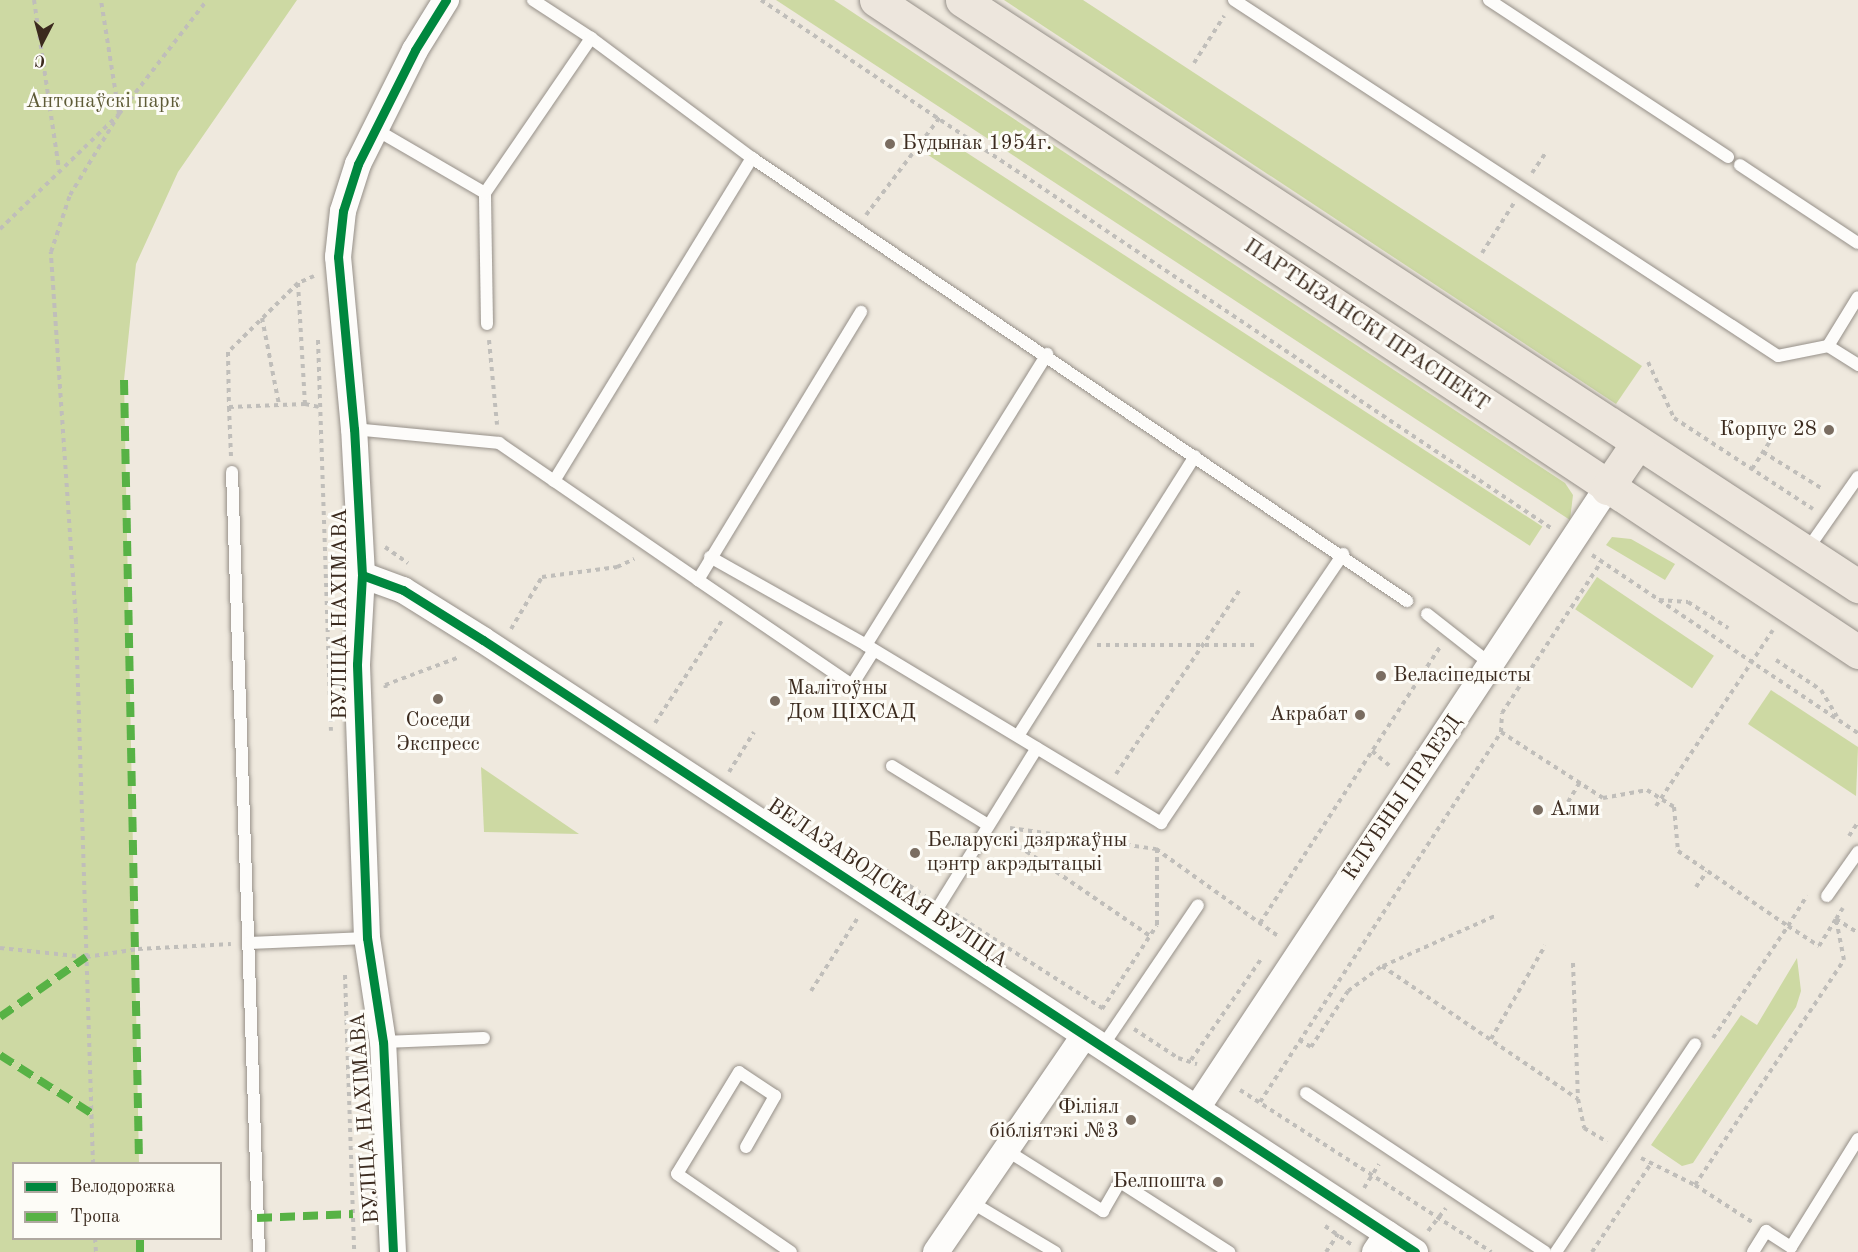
<!DOCTYPE html>
<html>
<head>
<meta charset="utf-8">
<style>
	body { margin:0 }
	#map { position:relative; width:1858px; height:1252px; overflow:hidden; background:#efe9de; font-family:"Old Standard TT",serif }
	div>[style] { position:absolute }
	[style*='--x'] { left:calc(var(--x)*1px); top:calc(var(--y)*1px); width:calc(var(--w)*1px); rotate:calc(var(--a)*1deg) }
	.green>* { inset:0; background:#cdd9a3; transform-origin:0 0 }
	.path>* { height:4px; margin-top:-2px; transform-origin:0; background:repeating-linear-gradient(90deg,#c0beba 0 4.5px,transparent 0 9px) }
	.roads { filter:drop-shadow(0 0 2px #969089) drop-shadow(0 0 2px #969089) }
	.lane>* { height:12px; margin:-6px; padding:0 6px; transform-origin:6px; border-radius:6px; background:#fdfcfa }
	.street>* { height:26px; margin:-13px; padding:0 13px; transform-origin:13px; border-radius:13px; background:#fdfcfa }
	.primary>* { height:33px; margin:-16.5px; padding:0 16.5px; transform-origin:16.5px; border-radius:16.5px; background:#ede6dd }
	.quiet>* { height:8px; margin-top:-4px; transform-origin:0; background:repeating-linear-gradient(90deg,#57b245 0 15px,transparent 0 23px) }
	.cycleway>* { height:9px; margin:-4.5px; padding:0 4.5px; transform-origin:4.5px; border-radius:4.5px; background:#00873e }
	.dots>* { width:16px; height:16px; translate:-50% -50%; box-sizing:border-box; border:3px solid #fdfcf7; border-radius:50% }
	span { translate:-50% -50%; white-space:nowrap; text-align:center; line-height:1.15; -webkit-text-stroke:6px #fdfcf7; paint-order:stroke }
	.park-label { font-size:21px; color:#5e5b37 }
	.poi-label { font-size:21px; color:#3b2a1e }
	.left { translate:0 -50%; text-align:left }
	.right { translate:-100% -50%; text-align:right }
	.street-label { font-size:21px; color:#3b2a1e }
	.legend { position:absolute; left:12px; top:1162px; width:210px; height:78px; box-sizing:border-box; background:#fdfcf7; border:2px solid #afa8a0; margin:0; padding:8px 10px; list-style:none; font-size:18px; color:#3b2a1e }
	.legend li { display:flex; align-items:center; gap:12px; height:30px }
	.legend b { width:30px; border:2px solid #afa8a0 }
	.north { position:absolute; left:12px; top:12px; width:60px; height:60px; -webkit-text-stroke:4px #fdfcf7; paint-order:stroke; rotate:186deg; font-size:16px; font-weight:700; line-height:24px; text-align:center; color:#3b2a1e }
	.north::after { content:''; display:block; margin:auto; width:21px; height:27px; background:#3b2a1e; clip-path:polygon(50% 0,100% 100%,50% 72%,0 100%) }
</style>
</head>
<body>
<div id="map">
	<div class="green">
		<i style="clip-path:polygon(0 0,297px 0,178px 172px,136px 264px,124px 380px,139px 1163px,14px 1164px,14px 1238px,140px 1239px,140px 1252px,0 1252px)"></i>
		<i style="clip-path:polygon(776px 0,834px 0,1565px 483px,1573px 495px,1570px 520px)"></i>
		<i style="clip-path:polygon(1004px 0,1083px 0,1642px 366px,1616px 404px)"></i>
		<i style="left:941px;top:136px;width:717px;height:23px;rotate:33deg"></i>
		<i style="clip-path:polygon(1612px 537px,1631px 539px,1675px 564px,1665px 580px,1606px 545px)"></i>
		<i style="left:1597px;top:577px;width:141px;height:39px;rotate:34deg"></i>
		<i style="clip-path:polygon(1771px 690px,1858px 747px,1856px 796px,1748px 724px)"></i>
		<i style="clip-path:polygon(481px 767px,579px 834px,484px 832px)"></i>
		<i style="clip-path:polygon(1797px 958px,1801px 991px,1796px 1007px,1693px 1163px,1682px 1166px,1651px 1145px,1741px 1015px,1757px 1025px)"></i>
	</div>
	<div class="path">
		<i style="--x:34;--y:0;--w:171;--a:81.6"></i>
		<i style="--x:761;--y:0;--w:950;--a:33.76"></i>
		<i style="--x:1194;--y:63;--w:56;--a:-57.4"></i>
		<i style="--x:1532;--y:173;--w:25;--a:-56"></i>
		<i style="--x:866;--y:215;--w:123;--a:-52.9"></i>
		<i style="--x:0;--y:229;--w:165;--a:-44"></i>
		<i style="--x:119;--y:114;--w:115;--a:-99"></i>
		<i style="--x:1482;--y:253;--w:59;--a:-57.4"></i>
		<i style="--x:314;--y:276;--w:17;--a:156"></i>
		<i style="--x:298;--y:283;--w:121;--a:86.7"></i>
		<i style="--x:305;--y:404;--w:14;--a:12"></i>
		<i style="--x:298;--y:283;--w:98;--a:135.4"></i>
		<i style="--x:228;--y:352;--w:55;--a:89"></i>
		<i style="--x:229;--y:407;--w:76;--a:-2.3"></i>
		<i style="--x:262;--y:318;--w:89;--a:78.9"></i>
		<i style="--x:318;--y:340;--w:391;--a:88.1"></i>
		<i style="--x:489;--y:340;--w:85;--a:84.6"></i>
		<i style="--x:1648;--y:362;--w:62;--a:65.1"></i>
		<i style="--x:1674;--y:418;--w:166;--a:33.2"></i>
		<i style="--x:229;--y:407;--w:49;--a:87.7"></i>
		<i style="--x:1763;--y:452;--w:68;--a:31.8"></i>
		<i style="--x:1752;--y:469;--w:33;--a:-57"></i>
		<i style="--x:385;--y:547;--w:28;--a:35"></i>
		<i style="--x:1592;--y:555;--w:320;--a:33.8"></i>
		<i style="--x:1659;--y:600;--w:29;--a:4"></i>
		<i style="--x:1688;--y:602;--w:48;--a:33"></i>
		<i style="--x:511;--y:629;--w:61;--a:-59.2"></i>
		<i style="--x:542;--y:577;--w:76;--a:-7.6"></i>
		<i style="--x:617;--y:567;--w:19;--a:-25"></i>
		<i style="--x:1097;--y:645;--w:161;--a:0"></i>
		<i style="--x:1776;--y:660;--w:54;--a:33.7"></i>
		<i style="--x:1821;--y:690;--w:31;--a:59"></i>
		<i style="--x:386;--y:688;--w:3;--a:-108"></i>
		<i style="--x:385;--y:685;--w:80;--a:-20.5"></i>
		<i style="--x:655;--y:723;--w:124;--a:-56.8"></i>
		<i style="--x:1501;--y:732;--w:121;--a:32.9"></i>
		<i style="--x:1603;--y:798;--w:45;--a:-10.3"></i>
		<i style="--x:1647;--y:790;--w:32;--a:32"></i>
		<i style="--x:1674;--y:807;--w:44;--a:84.8"></i>
		<i style="--x:1678;--y:851;--w:133;--a:34.3"></i>
		<i style="--x:1788;--y:926;--w:36;--a:-58"></i>
		<i style="--x:1372;--y:751;--w:25;--a:40"></i>
		<i style="--x:729;--y:772;--w:47;--a:-58"></i>
		<i style="--x:1116;--y:774;--w:224;--a:-56.1"></i>
		<i style="--x:1568;--y:802;--w:23;--a:-59"></i>
		<i style="--x:1656;--y:806;--w:211;--a:-56.4"></i>
		<i style="--x:1010;--y:828;--w:148;--a:8.2"></i>
		<i style="--x:1156;--y:849;--w:150;--a:35.5"></i>
		<i style="--x:1004;--y:836;--w:177;--a:34.4"></i>
		<i style="--x:1849;--y:836;--w:17;--a:-57"></i>
		<i style="--x:879;--y:866;--w:55;--a:33.1"></i>
		<i style="--x:1696;--y:887;--w:19;--a:-55"></i>
		<i style="--x:955;--y:914;--w:178;--a:32.6"></i>
		<i style="--x:1260;--y:923;--w:330;--a:-56.9"></i>
		<i style="--x:0;--y:948;--w:86;--a:6"></i>
		<i style="--x:86;--y:957;--w:53;--a:-8.7"></i>
		<i style="--x:138;--y:949;--w:93;--a:-3.1"></i>
		<i style="--x:1573;--y:963;--w:135;--a:87.9"></i>
		<i style="--x:1383;--y:966;--w:123;--a:-24.1"></i>
		<i style="--x:345;--y:975;--w:277;--a:88.1"></i>
		<i style="--x:811;--y:991;--w:89;--a:-57.4"></i>
		<i style="--x:1102;--y:1009;--w:100;--a:-56.8"></i>
		<i style="--x:1157;--y:925;--w:78;--a:-90"></i>
		<i style="--x:1134;--y:1029;--w:53;--a:33.4"></i>
		<i style="--x:1178;--y:1058;--w:20;--a:18"></i>
		<i style="--x:1713;--y:1038;--w:135;--a:-56.2"></i>
		<i style="--x:1788;--y:926;--w:37;--a:33"></i>
		<i style="--x:1819;--y:946;--w:32;--a:-58"></i>
		<i style="--x:1836;--y:919;--w:26;--a:32"></i>
		<i style="--x:1491;--y:1039;--w:108;--a:-59.9"></i>
		<i style="--x:1299;--y:1040;--w:14;--a:30"></i>
		<i style="--x:1311;--y:1047;--w:67;--a:-56.5"></i>
		<i style="--x:1348;--y:991;--w:42;--a:-36.3"></i>
		<i style="--x:1382;--y:966;--w:237;--a:34.2"></i>
		<i style="--x:1578;--y:1099;--w:30;--a:78"></i>
		<i style="--x:1584;--y:1128;--w:27;--a:31"></i>
		<i style="--x:1191;--y:1060;--w:124;--a:-55.2"></i>
		<i style="--x:1240;--y:1090;--w:299;--a:32.8"></i>
		<i style="--x:1260;--y:1102;--w:442;--a:-56.9"></i>
		<i style="--x:1501;--y:732;--w:19;--a:-87"></i>
		<i style="--x:1502;--y:713;--w:181;--a:-56.7"></i>
		<i style="--x:1641;--y:1158;--w:60;--a:26.6"></i>
		<i style="--x:1695;--y:1185;--w:270;--a:-56.5"></i>
		<i style="--x:1844;--y:960;--w:42;--a:-101"></i>
		<i style="--x:1836;--y:919;--w:13;--a:-58"></i>
		<i style="--x:93;--y:1164;--w:542;--a:-91.8"></i>
		<i style="--x:76;--y:622;--w:371;--a:-93.9"></i>
		<i style="--x:51;--y:252;--w:60;--a:-71.6"></i>
		<i style="--x:70;--y:195;--w:95;--a:-58.8"></i>
		<i style="--x:119;--y:114;--w:144;--a:-52.3"></i>
		<i style="--x:1695;--y:1185;--w:68;--a:33"></i>
		<i style="--x:1364;--y:1188;--w:28;--a:-58"></i>
		<i style="--x:1325;--y:1226;--w:32;--a:35"></i>
		<i style="--x:1428;--y:1231;--w:29;--a:-52"></i>
		<i style="--x:95;--y:1238;--w:14;--a:86"></i>
		<i style="--x:1326;--y:1252;--w:22;--a:-56"></i>
		<i style="--x:1592;--y:1252;--w:108;--a:-56.3"></i>
	</div>
	<div class="roads">
		<div class="lane">
			<i style="--x:533;--y:0;--w:69;--a:33.2"></i>
			<i style="--x:591;--y:38;--w:201;--a:36.7"></i>
			<i style="--x:1234;--y:0;--w:650;--a:33.2"></i>
			<i style="--x:1778;--y:356;--w:51;--a:-11.3"></i>
			<i style="--x:1828;--y:346;--w:36;--a:32"></i>
			<i style="--x:1489;--y:0;--w:286;--a:33.3"></i>
			<i style="--x:375;--y:129;--w:127;--a:30.2"></i>
			<i style="--x:1740;--y:165;--w:141;--a:33.5"></i>
			<i style="--x:487;--y:324;--w:131;--a:-90.9"></i>
			<i style="--x:485;--y:193;--w:188;--a:-55.6"></i>
			<i style="--x:1828;--y:346;--w:57;--a:-58.5"></i>
			<i style="--x:354;--y:429;--w:146;--a:5.5"></i>
			<i style="--x:499;--y:443;--w:242;--a:34.5"></i>
			<i style="--x:698;--y:580;--w:314;--a:-58.7"></i>
			<i style="--x:232;--y:472;--w:780;--a:88.02"></i>
			<i style="--x:554;--y:481;--w:379;--a:-58.5"></i>
			<i style="--x:752;--y:158;--w:791;--a:34.07"></i>
			<i style="--x:1807;--y:550;--w:89;--a:-55.1"></i>
			<i style="--x:710;--y:557;--w:179;--a:29.4"></i>
			<i style="--x:866;--y:645;--w:345;--a:31.1"></i>
			<i style="--x:1161;--y:823;--w:325;--a:-55.9"></i>
			<i style="--x:698;--y:580;--w:186;--a:34.3"></i>
			<i style="--x:852;--y:685;--w:41;--a:-57.8"></i>
			<i style="--x:1427;--y:614;--w:83;--a:38.1"></i>
			<i style="--x:866;--y:645;--w:343;--a:-58.1"></i>
			<i style="--x:1018;--y:736;--w:331;--a:-57.7"></i>
			<i style="--x:892;--y:766;--w:113;--a:31.6"></i>
			<i style="--x:1827;--y:896;--w:54;--a:-54.8"></i>
			<i style="--x:924;--y:930;--w:214;--a:-58.2"></i>
			<i style="--x:249;--y:943;--w:118;--a:-2.4"></i>
			<i style="--x:383;--y:1042;--w:101;--a:-2.3"></i>
			<i style="--x:1102;--y:1047;--w:171;--a:-55.9"></i>
			<i style="--x:1306;--y:1093;--w:287;--a:33.6"></i>
			<i style="--x:746;--y:1147;--w:59;--a:-60.4"></i>
			<i style="--x:775;--y:1096;--w:43;--a:-146.3"></i>
			<i style="--x:739;--y:1072;--w:119;--a:121.3"></i>
			<i style="--x:677;--y:1174;--w:138;--a:34.4"></i>
			<i style="--x:1006;--y:1150;--w:115;--a:32.2"></i>
			<i style="--x:1103;--y:1211;--w:34;--a:-60"></i>
			<i style="--x:1120;--y:1182;--w:130;--a:32.7"></i>
			<i style="--x:971;--y:1202;--w:98;--a:30.8"></i>
			<i style="--x:1556;--y:1252;--w:250;--a:-56.2"></i>
			<i style="--x:1753;--y:1252;--w:25;--a:-58"></i>
			<i style="--x:1766;--y:1231;--w:30;--a:33"></i>
			<i style="--x:1791;--y:1247;--w:127;--a:-58.2"></i>
		</div>
		<div class="street">
			<i style="--x:362;--y:575;--w:44;--a:20.1"></i>
			<i style="--x:403;--y:590;--w:94;--a:32"></i>
			<i style="--x:483;--y:640;--w:1115;--a:33.29"></i>
			<i style="--x:1197;--y:1108;--w:743;--a:-56.52"></i>
			<i style="--x:393;--y:1252;--w:210;--a:-92.7"></i>
			<i style="--x:383;--y:1042;--w:105;--a:-98.7"></i>
			<i style="--x:367;--y:938;--w:274;--a:-92.1"></i>
			<i style="--x:357;--y:664;--w:89;--a:-86.8"></i>
			<i style="--x:362;--y:575;--w:146;--a:-93.1"></i>
			<i style="--x:354;--y:429;--w:173;--a:-95.3"></i>
			<i style="--x:338;--y:257;--w:46;--a:-83.8"></i>
			<i style="--x:343;--y:211;--w:49;--a:-72.3"></i>
			<i style="--x:358;--y:164;--w:127;--a:-63.4"></i>
			<i style="--x:415;--y:50;--w:59;--a:-58.2"></i>
			<i style="--x:936;--y:1252;--w:262;--a:-55.6"></i>
			<i style="--x:1375;--y:1252;--w:22;--a:-56"></i>
		</div>
		<div class="primary">
			<i style="--x:876;--y:0;--w:1179;--a:33.58"></i>
			<i style="--x:962;--y:0;--w:1071;--a:33.19"></i>
			<i style="--x:1607;--y:488;--w:55;--a:-56"></i>
		</div>
	</div>
	<div class="quiet">
		<i style="--x:124;--y:380;--w:784;--a:88.9"></i>
		<i style="--x:0;--y:1017;--w:105;--a:-34.9"></i>
		<i style="--x:0;--y:1055;--w:108;--a:32.5"></i>
		<i style="--x:257;--y:1218;--w:96;--a:-2.4"></i>
		<i style="--x:140;--y:1238;--w:14;--a:90"></i>
	</div>
	<div class="cycleway">
		<i style="--x:362;--y:575;--w:44;--a:20.1"></i>
		<i style="--x:403;--y:590;--w:94;--a:32"></i>
		<i style="--x:483;--y:640;--w:1115;--a:33.29"></i>
		<i style="--x:393;--y:1252;--w:210;--a:-92.7"></i>
		<i style="--x:383;--y:1042;--w:105;--a:-98.7"></i>
		<i style="--x:367;--y:938;--w:274;--a:-92.1"></i>
		<i style="--x:357;--y:664;--w:89;--a:-86.8"></i>
		<i style="--x:362;--y:575;--w:146;--a:-93.1"></i>
		<i style="--x:354;--y:429;--w:173;--a:-95.3"></i>
		<i style="--x:338;--y:257;--w:46;--a:-83.8"></i>
		<i style="--x:343;--y:211;--w:49;--a:-72.3"></i>
		<i style="--x:358;--y:164;--w:127;--a:-63.4"></i>
		<i style="--x:415;--y:50;--w:59;--a:-58.2"></i>
	</div>
	<div class="dots">
		<i style="left:890px;top:144px;background:#7a6d61"></i>
		<i style="left:1829px;top:430px;background:#7a6d61"></i>
		<i style="left:1381px;top:676px;background:#7a6d61"></i>
		<i style="left:438px;top:699px;background:#7a6d61"></i>
		<i style="left:775px;top:701px;background:#7a6d61"></i>
		<i style="left:1360px;top:715px;background:#7a6d61"></i>
		<i style="left:1538px;top:810px;background:#7a6d61"></i>
		<i style="left:915px;top:853px;background:#7a6d61"></i>
		<i style="left:1131px;top:1120px;background:#7a6d61"></i>
		<i style="left:1218px;top:1182px;background:#7a6d61"></i>
	</div>
	<div class="park-label">
		<span style="left:103px;top:102px">Антонаўскі парк</span>
	</div>
	<div class="poi-label">
		<span class="left" style="left:902px;top:144px">Будынак 1954г.</span>
		<span class="right" style="left:1817px;top:430px">Корпус 28</span>
		<span class="left" style="left:1393px;top:676px">Веласіпедысты</span>
		<span class="left" style="left:787px;top:701px">Малітоўны<br>Дом ЦІХСАД</span>
		<span class="right" style="left:1348px;top:715px">Акрабат</span>
		<span style="left:438px;top:733px">Соседи<br>Экспресс</span>
		<span class="left" style="left:1550px;top:810px">Алми</span>
		<span class="left" style="left:927px;top:853px">Беларускі дзяржаўны<br>цэнтр акрэдытацыі</span>
		<span class="right" style="left:1119px;top:1120px">Філіял<br>бібліятэкі №3</span>
		<span class="right" style="left:1206px;top:1182px">Белпошта</span>
	</div>
	<div class="street-label">
		<span style="left:1366px;top:326px;rotate:34deg">ПАРТЫЗАНСКІ ПРАСПЕКТ</span>
		<span style="left:341px;top:614px;rotate:-90deg">ВУЛІЦА НАХІМАВА</span>
		<span style="left:1403px;top:798px;rotate:-56deg">КЛУБНЫ ПРАЕЗД</span>
		<span style="left:887px;top:884px;rotate:34deg">ВЕЛАЗАВОДСКАЯ ВУЛІЦА</span>
		<span style="left:366px;top:1118px;rotate:-94deg">ВУЛІЦА НАХІМАВА</span>
	</div>
	<ul class="legend">
	<li><b style="height:8px;background:#00873e"></b>Велодорожка</li>
	<li><b style="height:8px;background:#57b245"></b>Тропа</li>
	</ul>
	<div class="north">С</div>
</div>
</body>
</html>
